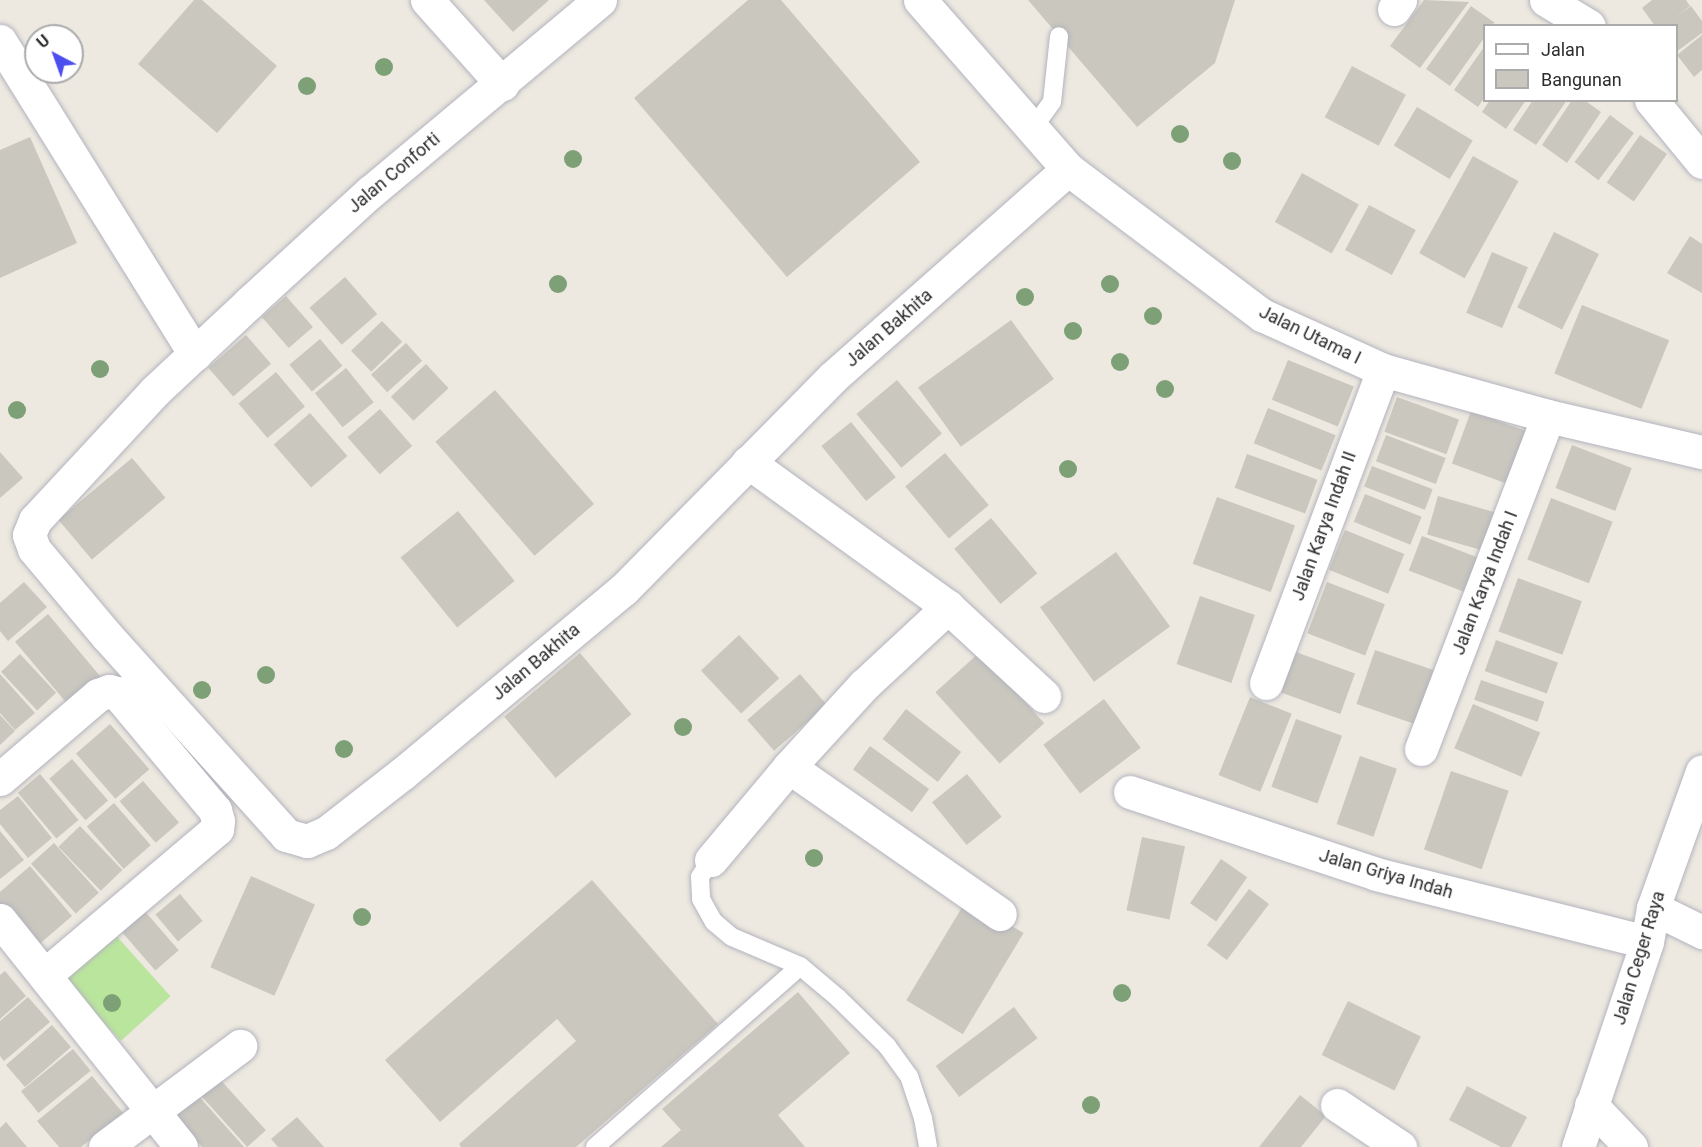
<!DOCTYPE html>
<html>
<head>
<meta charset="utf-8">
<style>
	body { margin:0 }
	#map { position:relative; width:1702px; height:1147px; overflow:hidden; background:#ede9e0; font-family:Roboto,sans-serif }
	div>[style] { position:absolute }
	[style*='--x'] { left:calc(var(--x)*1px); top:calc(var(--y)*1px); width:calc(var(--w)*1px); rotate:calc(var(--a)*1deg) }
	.pitch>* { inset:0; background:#bae59d; transform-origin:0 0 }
	.building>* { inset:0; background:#c9c7be; transform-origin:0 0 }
	.roads { filter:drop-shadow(0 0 2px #b3b3be) drop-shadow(0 0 2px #b3b3be) }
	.service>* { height:18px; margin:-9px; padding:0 9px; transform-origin:9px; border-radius:9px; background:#fff }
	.minor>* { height:33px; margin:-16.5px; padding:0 16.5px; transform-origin:16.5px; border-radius:16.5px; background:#fff }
	.secondary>* { height:33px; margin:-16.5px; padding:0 16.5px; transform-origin:16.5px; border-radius:16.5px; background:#fff }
	.trees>* { width:18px; height:18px; margin:-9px; border-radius:50%; background:#7da076 }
	span { translate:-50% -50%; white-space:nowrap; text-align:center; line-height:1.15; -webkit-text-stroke:5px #fff; paint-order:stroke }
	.street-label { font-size:18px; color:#2c2c2c }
	.legend { position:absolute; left:1483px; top:24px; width:195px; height:78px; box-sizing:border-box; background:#fff; border:2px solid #ababab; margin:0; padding:8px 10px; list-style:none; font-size:18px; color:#2c2c2c }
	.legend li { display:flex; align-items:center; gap:12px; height:30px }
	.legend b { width:30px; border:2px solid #ababab }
	.north { position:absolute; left:24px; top:24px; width:60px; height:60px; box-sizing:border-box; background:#fff; border:2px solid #ababab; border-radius:50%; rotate:319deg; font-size:16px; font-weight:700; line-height:24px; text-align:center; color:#2c2c2c }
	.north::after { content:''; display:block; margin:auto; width:21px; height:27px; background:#4c4eed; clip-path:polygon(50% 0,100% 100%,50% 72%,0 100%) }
</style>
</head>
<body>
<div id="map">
	<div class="pitch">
		<i style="left:111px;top:930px;width:89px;height:67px;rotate:48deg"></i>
	</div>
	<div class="building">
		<i style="clip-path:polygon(194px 0,202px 0,277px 66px,217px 133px,138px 64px)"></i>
		<i style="clip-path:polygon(484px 0,549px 0,513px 32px)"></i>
		<i style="clip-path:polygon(748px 0,781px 0,920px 162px,787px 277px,634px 98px)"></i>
		<i style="clip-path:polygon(1028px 0,1235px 0,1215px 63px,1137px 127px)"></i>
		<i style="clip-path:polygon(1424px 0,1469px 2px,1420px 68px,1390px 46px)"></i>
		<i style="clip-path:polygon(1652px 0,1686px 0,1690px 6px,1675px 18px,1691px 6px,1702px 21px,1702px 33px,1676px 52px,1676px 26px,1655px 26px,1642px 8px)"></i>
		<i style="clip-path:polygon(1471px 6px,1495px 23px,1484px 26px,1484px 38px,1450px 86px,1426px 69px)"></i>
		<i style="clip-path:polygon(1702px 35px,1702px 70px,1694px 77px,1677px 55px)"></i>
		<i style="clip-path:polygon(1484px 47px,1484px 98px,1478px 107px,1454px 90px)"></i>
		<i style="left:1352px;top:66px;width:61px;height:58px;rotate:28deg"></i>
		<i style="clip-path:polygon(1490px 100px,1526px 100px,1506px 129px,1482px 112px)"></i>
		<i style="clip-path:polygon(1533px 100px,1567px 100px,1536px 145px,1513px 130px)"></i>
		<i style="clip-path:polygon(1572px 100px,1584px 100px,1601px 112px,1567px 163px,1542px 145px)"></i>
		<i style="left:1417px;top:107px;width:65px;height:45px;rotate:31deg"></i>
		<i style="left:1610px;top:115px;width:30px;height:59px;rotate:37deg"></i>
		<i style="left:1640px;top:135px;width:33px;height:58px;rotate:35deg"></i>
		<i style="clip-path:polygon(30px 137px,77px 243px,0 278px,0 150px)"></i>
		<i style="left:1473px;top:156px;width:52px;height:111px;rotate:29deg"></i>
		<i style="left:1302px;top:173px;width:65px;height:56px;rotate:29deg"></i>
		<i style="left:1369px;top:205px;width:53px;height:51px;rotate:28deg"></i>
		<i style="left:1554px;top:232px;width:50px;height:84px;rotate:26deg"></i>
		<i style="clip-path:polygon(1690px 236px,1702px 244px,1702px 293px,1667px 273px)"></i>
		<i style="left:1492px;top:252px;width:39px;height:66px;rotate:23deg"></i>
		<i style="left:345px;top:277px;width:49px;height:47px;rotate:49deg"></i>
		<i style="left:286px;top:296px;width:41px;height:32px;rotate:49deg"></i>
		<i style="left:1582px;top:305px;width:94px;height:74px;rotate:22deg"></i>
		<i style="left:1011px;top:320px;width:73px;height:115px;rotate:54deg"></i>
		<i style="left:382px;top:321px;width:29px;height:43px;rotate:46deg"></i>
		<i style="left:246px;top:335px;width:38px;height:50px;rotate:49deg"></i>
		<i style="left:320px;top:339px;width:35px;height:40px;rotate:50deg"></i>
		<i style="left:406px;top:343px;width:24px;height:47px;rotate:48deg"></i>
		<i style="left:1288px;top:360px;width:71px;height:43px;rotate:22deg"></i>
		<i style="left:426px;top:364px;width:33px;height:48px;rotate:47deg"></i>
		<i style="left:346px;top:368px;width:44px;height:40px;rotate:51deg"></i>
		<i style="left:276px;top:372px;width:45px;height:49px;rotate:50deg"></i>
		<i style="left:897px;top:380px;width:70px;height:53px;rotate:50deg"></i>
		<i style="left:495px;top:390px;width:151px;height:79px;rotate:49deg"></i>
		<i style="left:1397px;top:397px;width:66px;height:37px;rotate:20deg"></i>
		<i style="left:1268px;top:408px;width:73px;height:38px;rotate:22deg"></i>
		<i style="left:380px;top:409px;width:49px;height:43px;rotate:49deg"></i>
		<i style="left:1471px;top:411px;width:63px;height:56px;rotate:20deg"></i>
		<i style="left:310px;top:413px;width:57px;height:48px;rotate:49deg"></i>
		<i style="left:851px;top:422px;width:71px;height:38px;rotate:51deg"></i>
		<i style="left:1386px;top:435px;width:64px;height:28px;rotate:21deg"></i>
		<i style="left:1572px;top:445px;width:64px;height:46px;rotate:21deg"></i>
		<i style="clip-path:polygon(0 452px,23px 478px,0 498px)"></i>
		<i style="left:945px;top:453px;width:68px;height:52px;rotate:50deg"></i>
		<i style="left:1247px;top:454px;width:75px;height:36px;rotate:20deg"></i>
		<i style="left:132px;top:458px;width:52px;height:96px;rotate:50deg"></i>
		<i style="left:1372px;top:466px;width:65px;height:22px;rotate:21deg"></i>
		<i style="left:1365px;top:494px;width:61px;height:30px;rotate:22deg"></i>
		<i style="left:1438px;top:496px;width:62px;height:40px;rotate:16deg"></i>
		<i style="left:1217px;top:497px;width:83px;height:71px;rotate:20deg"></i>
		<i style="left:1551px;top:498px;width:66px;height:66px;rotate:21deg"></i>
		<i style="left:458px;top:511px;width:90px;height:74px;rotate:51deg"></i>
		<i style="left:991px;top:518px;width:72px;height:48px;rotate:50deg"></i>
		<i style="left:1345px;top:530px;width:64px;height:43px;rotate:22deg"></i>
		<i style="left:1422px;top:536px;width:66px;height:37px;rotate:21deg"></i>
		<i style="left:1116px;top:552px;width:92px;height:94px;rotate:54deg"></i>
		<i style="left:1518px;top:578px;width:68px;height:57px;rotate:20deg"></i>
		<i style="clip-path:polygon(24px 582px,47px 607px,8px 641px,0 631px,0 603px)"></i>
		<i style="left:1327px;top:582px;width:62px;height:55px;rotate:21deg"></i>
		<i style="left:1200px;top:596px;width:58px;height:72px;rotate:19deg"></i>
		<i style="left:48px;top:614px;width:86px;height:43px;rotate:50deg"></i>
		<i style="left:739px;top:635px;width:59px;height:52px;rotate:47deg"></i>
		<i style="left:1496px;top:640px;width:66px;height:33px;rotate:20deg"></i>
		<i style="left:1375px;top:650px;width:67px;height:57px;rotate:19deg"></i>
		<i style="left:1293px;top:651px;width:66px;height:43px;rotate:20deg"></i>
		<i style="left:980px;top:652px;width:96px;height:60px;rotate:48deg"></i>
		<i style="left:580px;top:653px;width:80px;height:99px;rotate:50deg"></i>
		<i style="left:20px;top:654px;width:53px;height:26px;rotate:47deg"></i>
		<i style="clip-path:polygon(0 674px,35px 713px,15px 730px,0 713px)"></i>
		<i style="left:800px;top:674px;width:41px;height:70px;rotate:49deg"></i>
		<i style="left:1481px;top:680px;width:67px;height:21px;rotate:19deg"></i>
		<i style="left:1250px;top:697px;width:45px;height:84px;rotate:22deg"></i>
		<i style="left:1104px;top:699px;width:61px;height:76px;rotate:53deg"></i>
		<i style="left:1473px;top:704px;width:73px;height:48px;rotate:23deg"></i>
		<i style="left:906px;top:709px;width:70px;height:38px;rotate:38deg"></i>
		<i style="clip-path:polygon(0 715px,15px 731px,0 745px)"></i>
		<i style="left:1296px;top:719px;width:49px;height:72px;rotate:20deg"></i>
		<i style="left:110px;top:724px;width:60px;height:45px;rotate:49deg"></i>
		<i style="left:870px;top:746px;width:73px;height:29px;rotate:36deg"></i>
		<i style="left:1360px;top:756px;width:39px;height:72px;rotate:19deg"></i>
		<i style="left:72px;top:759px;width:55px;height:30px;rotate:49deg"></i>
		<i style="left:1451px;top:771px;width:61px;height:83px;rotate:19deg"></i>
		<i style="left:40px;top:774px;width:60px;height:29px;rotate:50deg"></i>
		<i style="left:967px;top:774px;width:55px;height:45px;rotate:51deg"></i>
		<i style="left:143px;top:781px;width:55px;height:31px;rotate:49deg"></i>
		<i style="clip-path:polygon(18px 796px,52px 838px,28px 858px,0 824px,0 810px)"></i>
		<i style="left:114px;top:803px;width:56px;height:36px;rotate:49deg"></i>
		<i style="left:80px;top:826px;width:61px;height:30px;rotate:46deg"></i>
		<i style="clip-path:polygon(0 831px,24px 860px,0 879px)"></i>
		<i style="left:1142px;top:837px;width:44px;height:75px;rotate:12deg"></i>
		<i style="left:54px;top:843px;width:67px;height:31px;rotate:48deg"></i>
		<i style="left:1221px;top:859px;width:32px;height:54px;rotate:35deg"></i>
		<i style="clip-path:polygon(30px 866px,72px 916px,36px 947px,0 904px,0 892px)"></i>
		<i style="left:251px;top:876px;width:70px;height:100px;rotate:24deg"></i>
		<i style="clip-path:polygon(592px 880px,718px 1024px,576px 1147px,461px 1147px,459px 1144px,576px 1041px,557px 1019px,440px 1122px,385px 1060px)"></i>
		<i style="left:1249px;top:889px;width:25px;height:70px;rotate:37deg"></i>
		<i style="left:180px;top:894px;width:35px;height:32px;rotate:50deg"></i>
		<i style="left:967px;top:899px;width:66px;height:118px;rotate:31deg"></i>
		<i style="left:142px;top:908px;width:56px;height:31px;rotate:49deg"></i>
		<i style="clip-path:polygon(5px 971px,26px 996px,0 1019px,0 975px)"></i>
		<i style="clip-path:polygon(798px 992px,850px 1053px,778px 1115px,805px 1147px,661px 1147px,681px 1130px,662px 1109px)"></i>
		<i style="clip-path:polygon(28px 997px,50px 1022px,4px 1061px,0 1056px,0 1021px)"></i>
		<i style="left:1348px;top:1001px;width:81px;height:60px;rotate:26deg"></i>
		<i style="left:1014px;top:1007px;width:39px;height:98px;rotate:53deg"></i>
		<i style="left:52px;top:1025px;width:29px;height:61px;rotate:49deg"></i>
		<i style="left:73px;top:1049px;width:28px;height:67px;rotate:51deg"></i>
		<i style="clip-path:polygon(92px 1076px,123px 1113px,81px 1147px,59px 1147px,37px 1121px)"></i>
		<i style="left:217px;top:1076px;width:73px;height:25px;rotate:48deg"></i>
		<i style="clip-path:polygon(1467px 1086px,1527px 1117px,1511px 1147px,1501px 1147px,1449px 1120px)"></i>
		<i style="clip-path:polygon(196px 1093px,244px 1147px,202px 1147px,173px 1114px)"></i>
		<i style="clip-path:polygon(1300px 1095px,1326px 1116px,1301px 1147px,1259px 1147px)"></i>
		<i style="clip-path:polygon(297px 1117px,324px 1147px,278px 1147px,271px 1139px)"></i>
		<i style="clip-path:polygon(6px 1122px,27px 1147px,0 1147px,0 1128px)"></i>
	</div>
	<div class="roads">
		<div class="service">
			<i style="--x:1033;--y:128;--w:32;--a:-54"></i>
			<i style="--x:1052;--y:102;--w:66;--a:-83.9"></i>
			<i style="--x:711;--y:860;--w:20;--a:123"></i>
			<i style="--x:700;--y:877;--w:22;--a:87"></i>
			<i style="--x:701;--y:899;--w:26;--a:61"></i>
			<i style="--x:714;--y:922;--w:23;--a:40"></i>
			<i style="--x:732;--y:937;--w:74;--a:23.1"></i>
			<i style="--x:800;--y:966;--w:50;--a:40.1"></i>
			<i style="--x:838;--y:998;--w:69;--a:44.4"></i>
			<i style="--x:887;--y:1046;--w:37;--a:54"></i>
			<i style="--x:909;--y:1076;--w:44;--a:71.6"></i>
			<i style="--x:923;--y:1118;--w:29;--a:80"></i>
			<i style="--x:595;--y:1147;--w:273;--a:-41.4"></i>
		</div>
		<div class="minor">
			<i style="--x:427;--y:0;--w:113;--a:48.2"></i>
			<i style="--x:600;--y:0;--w:300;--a:140.1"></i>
			<i style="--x:370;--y:192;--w:164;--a:137.5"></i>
			<i style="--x:249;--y:303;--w:129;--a:136.9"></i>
			<i style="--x:155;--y:391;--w:176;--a:132.9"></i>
			<i style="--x:35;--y:520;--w:16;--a:112"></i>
			<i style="--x:29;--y:535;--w:15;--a:70"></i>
			<i style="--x:34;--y:549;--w:114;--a:50"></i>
			<i style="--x:107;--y:636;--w:268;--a:48"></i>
			<i style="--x:286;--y:835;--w:22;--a:16"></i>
			<i style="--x:307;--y:841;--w:21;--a:-23"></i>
			<i style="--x:326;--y:833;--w:98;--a:-37.9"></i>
			<i style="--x:403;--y:773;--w:286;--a:-39.8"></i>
			<i style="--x:623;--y:590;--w:299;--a:-45.4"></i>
			<i style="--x:833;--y:377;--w:314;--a:-41.5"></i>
			<i style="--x:920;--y:0;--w:225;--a:48.8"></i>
			<i style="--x:1068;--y:169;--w:243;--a:37"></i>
			<i style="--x:1262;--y:315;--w:133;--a:24.4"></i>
			<i style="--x:1383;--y:370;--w:171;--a:15.6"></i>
			<i style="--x:1548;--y:416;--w:158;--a:13.2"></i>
			<i style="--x:1546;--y:0;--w:50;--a:31.2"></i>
			<i style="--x:1394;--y:9;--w:11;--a:-56"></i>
			<i style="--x:0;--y:41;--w:369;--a:58.1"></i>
			<i style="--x:1651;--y:100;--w:80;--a:50.6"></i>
			<i style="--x:748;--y:462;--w:247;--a:35.9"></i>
			<i style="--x:948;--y:607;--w:131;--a:42.8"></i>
			<i style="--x:1266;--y:683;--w:334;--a:-69.5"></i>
			<i style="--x:1421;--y:749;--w:356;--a:-69.1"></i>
			<i style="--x:789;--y:767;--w:257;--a:34.9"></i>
			<i style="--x:0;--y:779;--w:129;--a:-40.6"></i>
			<i style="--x:98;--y:695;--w:12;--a:-20"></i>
			<i style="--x:109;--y:691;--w:8;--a:14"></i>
			<i style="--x:117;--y:693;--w:153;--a:50.1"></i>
			<i style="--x:215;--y:810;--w:11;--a:75"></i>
			<i style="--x:218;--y:821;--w:8;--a:97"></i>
			<i style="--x:217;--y:829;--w:226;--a:139.7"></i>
			<i style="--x:1130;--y:792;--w:259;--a:18.4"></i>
			<i style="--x:1376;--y:874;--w:279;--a:14.1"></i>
			<i style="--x:711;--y:860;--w:121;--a:-50"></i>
			<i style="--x:789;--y:767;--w:111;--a:-47.6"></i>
			<i style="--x:864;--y:685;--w:115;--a:-42.9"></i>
			<i style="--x:1653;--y:908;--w:55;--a:26.1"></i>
			<i style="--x:0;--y:920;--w:290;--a:51.4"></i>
			<i style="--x:1337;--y:1105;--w:76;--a:33.7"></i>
			<i style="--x:1591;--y:1105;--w:58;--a:46.4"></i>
			<i style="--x:105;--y:1147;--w:169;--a:-36.8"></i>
		</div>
		<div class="secondary">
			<i style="--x:1578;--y:1147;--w:216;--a:-71.4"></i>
			<i style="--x:1647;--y:942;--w:35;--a:-80"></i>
			<i style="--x:1653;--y:908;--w:145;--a:-70.3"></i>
		</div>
	</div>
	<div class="trees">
		<i style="left:384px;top:67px"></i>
		<i style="left:307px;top:86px"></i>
		<i style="left:1180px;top:134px"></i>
		<i style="left:573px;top:159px"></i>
		<i style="left:1232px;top:161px"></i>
		<i style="left:558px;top:284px"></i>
		<i style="left:1110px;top:284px"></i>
		<i style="left:1025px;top:297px"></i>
		<i style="left:1153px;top:316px"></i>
		<i style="left:1073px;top:331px"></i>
		<i style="left:1120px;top:362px"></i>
		<i style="left:100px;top:369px"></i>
		<i style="left:1165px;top:389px"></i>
		<i style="left:17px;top:410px"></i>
		<i style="left:1068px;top:469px"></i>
		<i style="left:266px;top:675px"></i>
		<i style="left:202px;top:690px"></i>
		<i style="left:683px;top:727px"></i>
		<i style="left:344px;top:749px"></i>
		<i style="left:814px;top:858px"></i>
		<i style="left:362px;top:917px"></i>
		<i style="left:1122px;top:993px"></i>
		<i style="left:112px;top:1003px"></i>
		<i style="left:1091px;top:1105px"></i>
	</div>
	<div class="street-label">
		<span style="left:394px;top:173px;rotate:-40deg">Jalan Conforti</span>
		<span style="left:889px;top:328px;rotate:-41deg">Jalan Bakhita</span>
		<span style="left:1310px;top:335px;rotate:26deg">Jalan Utama I</span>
		<span style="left:1324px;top:526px;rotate:-70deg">Jalan Karya Indah II</span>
		<span style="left:1485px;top:583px;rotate:-69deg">Jalan Karya Indah I</span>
		<span style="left:536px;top:662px;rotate:-40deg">Jalan Bakhita</span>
		<span style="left:1386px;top:874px;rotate:16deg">Jalan Griya Indah</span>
		<span style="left:1639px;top:958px;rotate:-73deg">Jalan Ceger Raya</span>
	</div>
	<ul class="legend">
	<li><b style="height:8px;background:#fff"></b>Jalan</li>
	<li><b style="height:16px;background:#c9c7be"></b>Bangunan</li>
	</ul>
	<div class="north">U</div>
</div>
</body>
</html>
